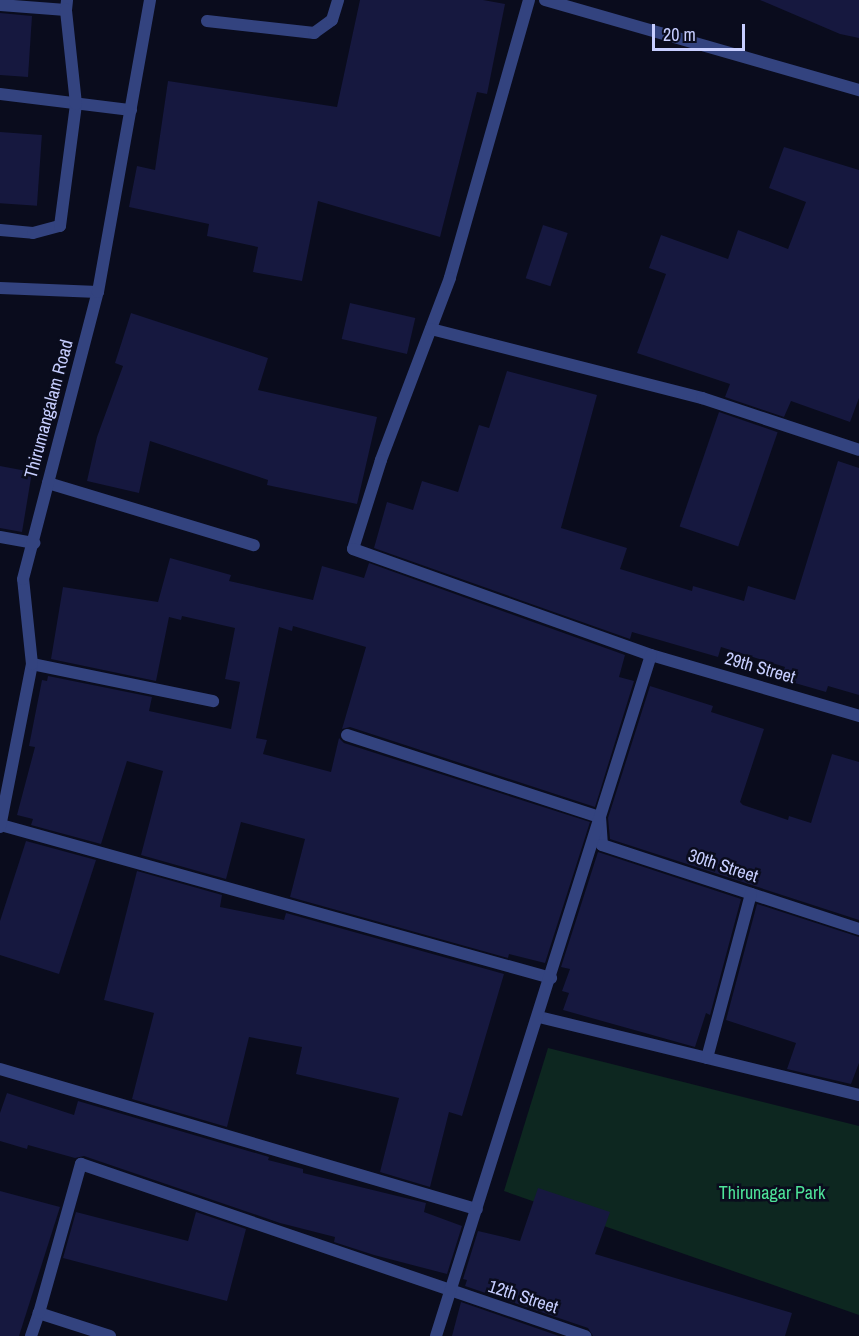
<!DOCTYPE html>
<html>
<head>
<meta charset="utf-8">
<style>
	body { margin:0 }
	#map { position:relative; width:859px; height:1336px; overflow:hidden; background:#0a0c1d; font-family:"Archivo Narrow",sans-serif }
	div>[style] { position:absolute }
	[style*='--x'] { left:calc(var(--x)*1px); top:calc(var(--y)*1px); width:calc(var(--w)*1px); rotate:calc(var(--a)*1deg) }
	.green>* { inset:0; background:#0d2720 }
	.building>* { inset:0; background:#16183f; transform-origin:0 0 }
	.minor>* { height:12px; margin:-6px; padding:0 6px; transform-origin:6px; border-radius:6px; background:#33437f }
	.tertiary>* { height:12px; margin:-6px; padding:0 6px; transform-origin:6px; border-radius:6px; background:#33437f }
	span { translate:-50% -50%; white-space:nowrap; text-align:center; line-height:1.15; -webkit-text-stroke:5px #0a0c1d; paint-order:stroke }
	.street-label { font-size:18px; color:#c7ceff }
	.park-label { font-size:18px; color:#4ee499 }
	.scale { position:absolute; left:652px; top:24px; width:93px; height:27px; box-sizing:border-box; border:3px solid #c7ceff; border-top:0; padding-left:8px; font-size:18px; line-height:21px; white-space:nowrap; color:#c7ceff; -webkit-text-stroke:4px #0a0c1d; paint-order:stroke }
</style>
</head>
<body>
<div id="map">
	<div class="green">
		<i style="clip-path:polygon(548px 1048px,859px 1126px,859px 1315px,504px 1191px)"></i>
	</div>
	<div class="building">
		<i style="clip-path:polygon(360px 0,483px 0,505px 4px,487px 94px,477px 92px,440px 237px,318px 201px,302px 281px,253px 272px,258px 247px,207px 236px,209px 224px,129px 207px,137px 166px,155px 170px,168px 81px,337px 107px)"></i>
		<i style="clip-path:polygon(760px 0,859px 0,859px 38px,840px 34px)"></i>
		<i style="clip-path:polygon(0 13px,32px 16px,28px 77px,0 75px)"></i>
		<i style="left:0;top:132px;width:42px;height:71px;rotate:4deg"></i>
		<i style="clip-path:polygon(784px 147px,859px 170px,859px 398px,850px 422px,791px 401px,784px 417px,725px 397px,730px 384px,637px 353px,666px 274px,649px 268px,661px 235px,728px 259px,738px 230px,788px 249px,806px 202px,769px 188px)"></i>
		<i style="left:543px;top:225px;width:26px;height:56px;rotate:18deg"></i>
		<i style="left:350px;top:303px;width:67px;height:37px;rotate:13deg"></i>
		<i style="clip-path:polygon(131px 313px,268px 358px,258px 390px,377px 417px,357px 504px,267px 485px,268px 480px,150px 441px,139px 493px,87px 481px,97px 437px,123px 366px,115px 363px)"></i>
		<i style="clip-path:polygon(507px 371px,597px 395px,561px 528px,627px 548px,620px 569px,692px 591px,693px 586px,744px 601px,748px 586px,795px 600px,838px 461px,859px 468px,859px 695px,828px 686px,826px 692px,781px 679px,785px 667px,721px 647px,718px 657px,632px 632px,630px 639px,374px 548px,387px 502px,413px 510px,422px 481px,458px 492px,479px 425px,489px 428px)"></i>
		<i style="left:719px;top:412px;width:62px;height:121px;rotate:19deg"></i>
		<i style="clip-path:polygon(0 466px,32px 472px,22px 532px,0 528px)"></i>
		<i style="clip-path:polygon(170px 558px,231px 575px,229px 581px,313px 600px,322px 566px,364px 578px,369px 563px,625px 655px,619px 677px,634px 681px,595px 807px,350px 727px,342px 729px,366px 647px,293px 626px,292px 631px,279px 627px,256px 738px,267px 740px,263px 754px,331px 772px,339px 738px,344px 743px,590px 822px,545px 963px,509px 954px,508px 958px,290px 897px,305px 839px,241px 822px,226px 879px,141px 855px,163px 771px,127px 761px,101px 844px,31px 825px,33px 819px,17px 815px,35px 747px,29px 746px,42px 680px,47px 681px,48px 676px,152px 697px,149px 711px,231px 729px,240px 682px,225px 679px,235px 628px,182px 616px,181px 620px,169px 617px,156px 681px,51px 659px,63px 587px,158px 602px)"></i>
		<i style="clip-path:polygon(650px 686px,713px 706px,711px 712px,764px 729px,740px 802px,743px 805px,788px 820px,789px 816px,811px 823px,832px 754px,859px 762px,859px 920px,610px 839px,608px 818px)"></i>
		<i style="clip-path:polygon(26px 841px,96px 860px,59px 974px,0 955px,0 921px)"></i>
		<i style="clip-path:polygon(598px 852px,741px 899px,710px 1015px,706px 1013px,695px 1047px,563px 1010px,569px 993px,562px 991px,570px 969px,561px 967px)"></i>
		<i style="clip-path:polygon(137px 871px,222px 895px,220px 907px,284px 920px,286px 913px,504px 974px,462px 1116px,449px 1112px,430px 1187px,380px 1172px,399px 1098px,296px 1074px,302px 1047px,249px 1037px,227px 1127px,132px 1099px,154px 1013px,104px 1000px)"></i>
		<i style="clip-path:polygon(757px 904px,859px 937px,859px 1063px,851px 1084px,787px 1069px,796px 1043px,726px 1020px)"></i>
		<i style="clip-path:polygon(7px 1093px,74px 1115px,78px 1101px,269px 1157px,268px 1160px,303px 1169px,303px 1173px,426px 1203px,424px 1212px,462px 1226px,447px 1274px,374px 1255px,334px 1242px,335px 1237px,280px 1223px,84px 1156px,75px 1158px,28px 1145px,27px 1149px,0 1141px,0 1113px)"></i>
		<i style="clip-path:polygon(538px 1188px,610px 1212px,595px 1254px,792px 1313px,785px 1336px,593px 1336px,588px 1328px,465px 1286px,467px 1280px,463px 1279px,478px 1231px,520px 1241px)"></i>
		<i style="clip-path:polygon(0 1191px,60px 1207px,19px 1336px,0 1336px)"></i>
		<i style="clip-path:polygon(76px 1212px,188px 1241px,196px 1212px,246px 1229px,227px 1301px,63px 1258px)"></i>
		<i style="clip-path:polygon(461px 1302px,559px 1336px,452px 1336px)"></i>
	</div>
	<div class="minor">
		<i style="--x:529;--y:0;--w:289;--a:105.9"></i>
		<i style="--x:450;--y:278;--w:195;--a:110.8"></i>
		<i style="--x:381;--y:460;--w:93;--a:107.5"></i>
		<i style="--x:353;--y:549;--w:316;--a:19.6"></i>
		<i style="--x:651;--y:655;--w:217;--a:16.3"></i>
		<i style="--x:545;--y:0;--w:327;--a:16"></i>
		<i style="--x:0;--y:5;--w:66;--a:4.3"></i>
		<i style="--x:66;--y:10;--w:10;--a:-84"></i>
		<i style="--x:207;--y:21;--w:108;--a:6.4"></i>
		<i style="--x:314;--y:33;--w:22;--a:-36"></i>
		<i style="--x:332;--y:20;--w:21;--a:-73"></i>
		<i style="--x:0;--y:94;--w:132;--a:7"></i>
		<i style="--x:0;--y:230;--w:33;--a:5"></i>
		<i style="--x:33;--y:233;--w:28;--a:-15"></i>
		<i style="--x:60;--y:226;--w:123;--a:-82.5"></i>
		<i style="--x:76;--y:104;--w:95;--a:-96.1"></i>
		<i style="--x:0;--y:288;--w:98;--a:2.3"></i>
		<i style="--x:431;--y:329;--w:280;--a:14.3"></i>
		<i style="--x:702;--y:398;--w:165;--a:18.3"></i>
		<i style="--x:48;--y:483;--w:215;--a:16.8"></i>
		<i style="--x:0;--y:537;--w:35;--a:10"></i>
		<i style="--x:32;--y:664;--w:185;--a:11.6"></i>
		<i style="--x:347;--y:735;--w:266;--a:18"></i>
		<i style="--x:600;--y:817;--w:28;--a:86"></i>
		<i style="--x:602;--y:845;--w:270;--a:18.1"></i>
		<i style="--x:1;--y:825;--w:571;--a:15.55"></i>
		<i style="--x:539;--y:1017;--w:329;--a:13.7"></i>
		<i style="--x:707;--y:1058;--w:170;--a:-75"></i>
		<i style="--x:0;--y:1069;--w:497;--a:16.4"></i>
		<i style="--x:31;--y:1336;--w:24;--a:-71"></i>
		<i style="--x:110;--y:1336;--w:75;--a:-162.1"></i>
		<i style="--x:39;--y:1313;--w:155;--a:-74.3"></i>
		<i style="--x:81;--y:1164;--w:533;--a:18.84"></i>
		<i style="--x:436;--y:1336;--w:714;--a:-72.48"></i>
	</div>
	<div class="tertiary">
		<i style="--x:0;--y:827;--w:166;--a:-78.9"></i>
		<i style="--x:32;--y:664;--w:85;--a:-96"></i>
		<i style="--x:23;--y:579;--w:297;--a:-75.4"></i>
		<i style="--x:98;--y:292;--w:297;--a:-79.9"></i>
	</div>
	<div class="street-label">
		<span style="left:49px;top:409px;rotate:-75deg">Thirumangalam Road</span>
		<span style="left:760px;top:668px;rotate:16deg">29th Street</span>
		<span style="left:723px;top:866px;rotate:18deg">30th Street</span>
		<span style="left:523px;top:1297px;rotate:18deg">12th Street</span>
	</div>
	<div class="park-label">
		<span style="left:772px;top:1193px">Thirunagar Park</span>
	</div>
	<div class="scale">20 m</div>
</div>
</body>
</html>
